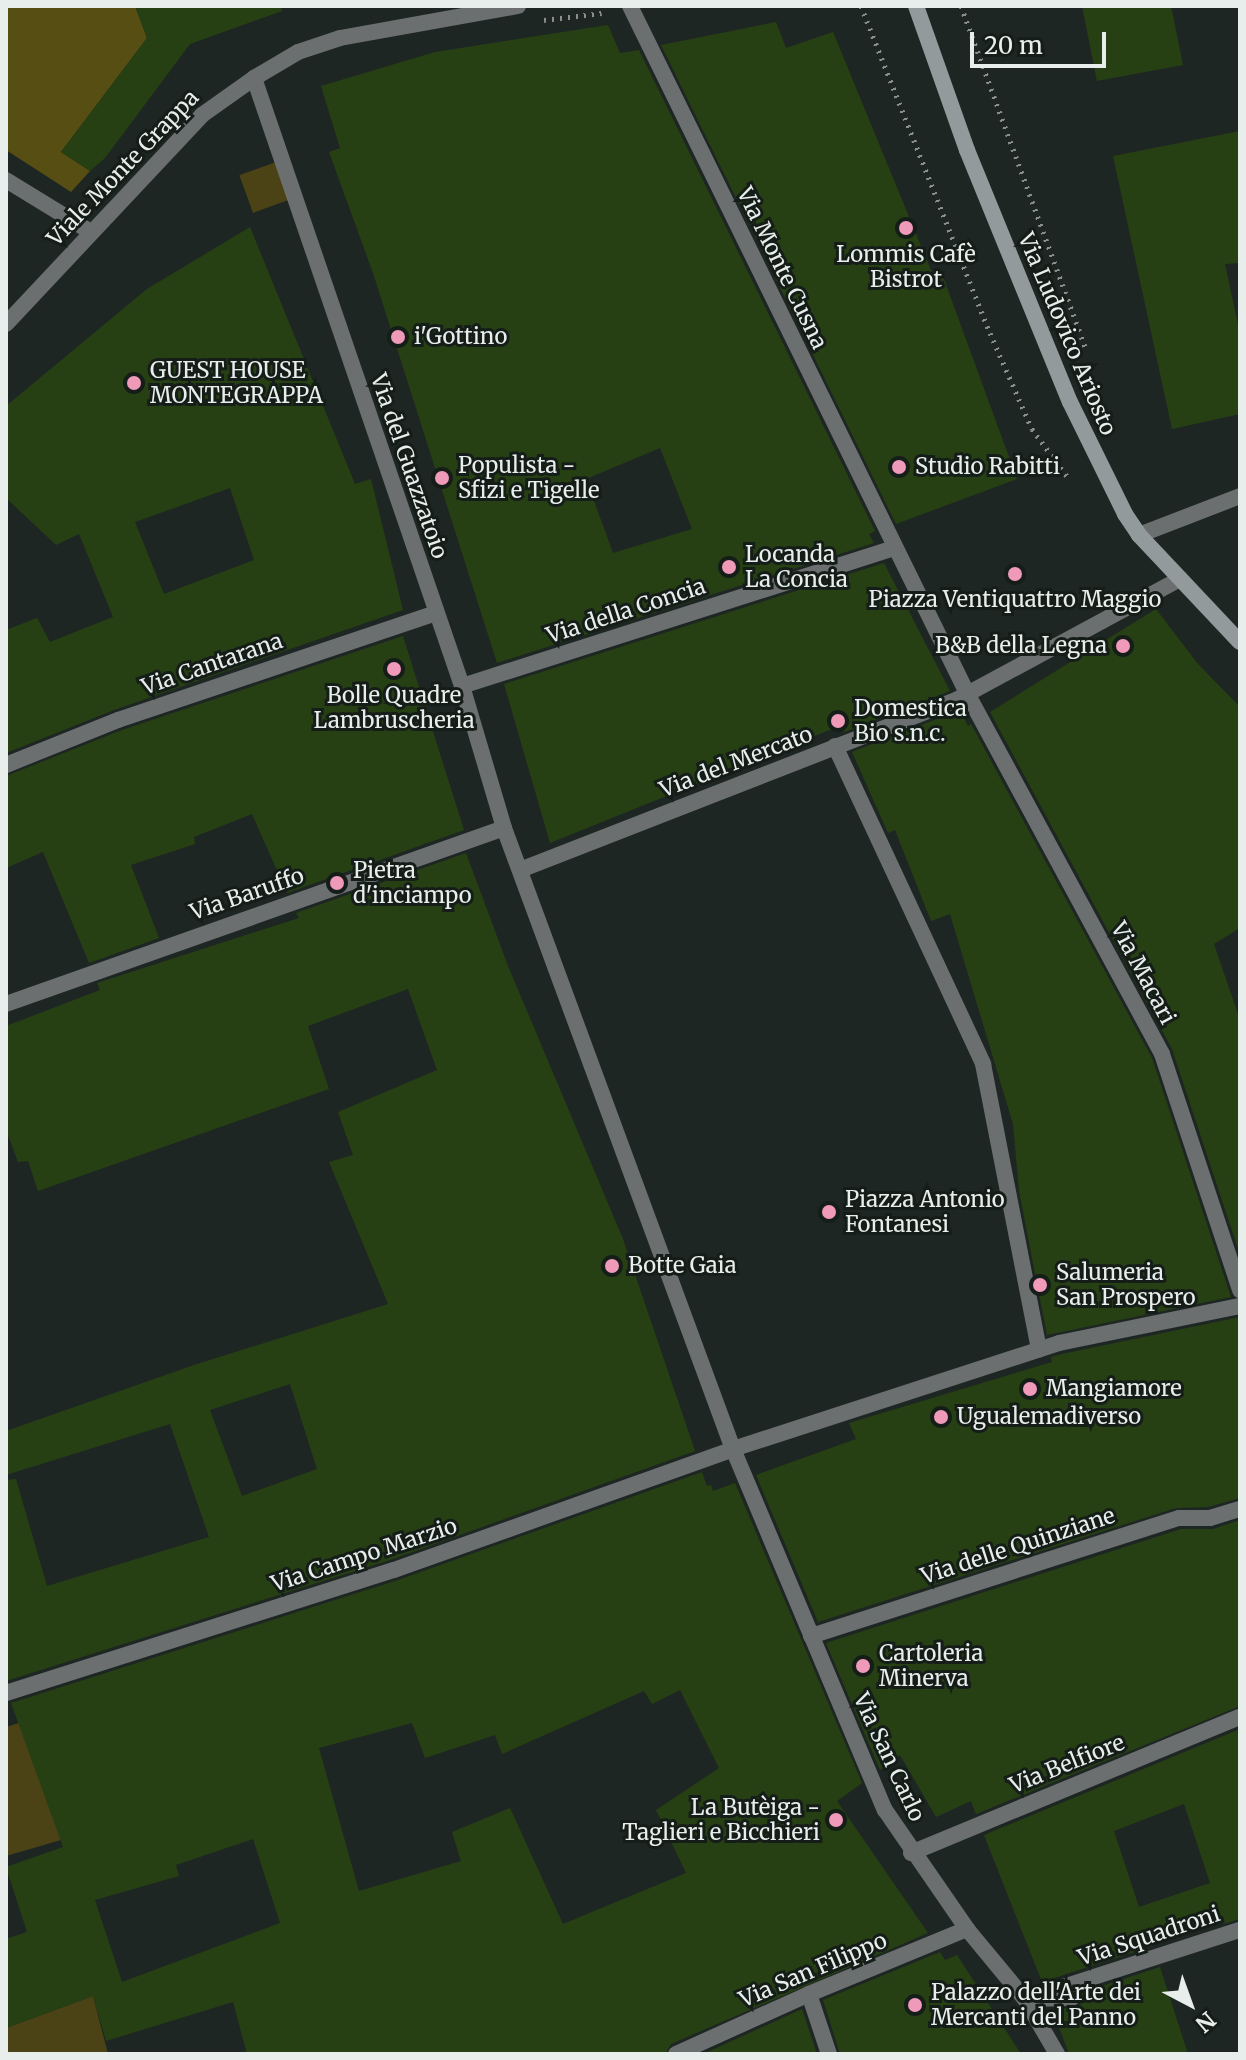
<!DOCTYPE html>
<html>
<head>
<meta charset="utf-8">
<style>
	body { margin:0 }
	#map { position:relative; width:1246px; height:2060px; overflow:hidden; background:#1e2623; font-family:Merriweather,serif }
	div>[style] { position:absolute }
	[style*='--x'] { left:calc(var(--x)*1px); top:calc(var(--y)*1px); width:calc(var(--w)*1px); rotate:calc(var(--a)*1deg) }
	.green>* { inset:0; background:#4b4316; transform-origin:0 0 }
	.forest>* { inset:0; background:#574e13 }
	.building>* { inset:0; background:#274013 }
	.path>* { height:5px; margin-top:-2.5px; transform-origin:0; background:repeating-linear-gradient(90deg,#888f8c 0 2px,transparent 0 8px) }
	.lane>* { height:16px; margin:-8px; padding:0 8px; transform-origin:8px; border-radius:8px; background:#6b6f70 }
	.street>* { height:16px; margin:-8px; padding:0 8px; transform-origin:8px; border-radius:8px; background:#6b6f70 }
	.secondary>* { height:16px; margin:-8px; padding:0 8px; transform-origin:8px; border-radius:8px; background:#939a9b }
	.dots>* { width:22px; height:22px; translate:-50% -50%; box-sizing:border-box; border:4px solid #151d19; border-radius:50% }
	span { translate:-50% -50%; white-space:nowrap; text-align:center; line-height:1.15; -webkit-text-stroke:6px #151d19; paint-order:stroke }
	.street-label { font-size:22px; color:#e8eeeb }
	.poi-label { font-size:22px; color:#e8eeeb }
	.left { translate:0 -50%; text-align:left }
	.right { translate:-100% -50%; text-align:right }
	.frame { position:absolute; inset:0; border:8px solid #e8eeeb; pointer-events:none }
	.north { position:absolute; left:1150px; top:1964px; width:80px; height:80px; -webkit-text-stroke:6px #151d19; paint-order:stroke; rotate:139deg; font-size:22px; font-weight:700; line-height:32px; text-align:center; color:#e8eeeb }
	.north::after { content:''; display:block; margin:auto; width:28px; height:36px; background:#e8eeeb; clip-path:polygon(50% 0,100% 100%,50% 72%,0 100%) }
	.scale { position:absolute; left:970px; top:32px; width:136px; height:36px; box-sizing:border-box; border:4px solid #e8eeeb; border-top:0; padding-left:10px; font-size:24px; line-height:28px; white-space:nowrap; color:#e8eeeb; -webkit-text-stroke:6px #151d19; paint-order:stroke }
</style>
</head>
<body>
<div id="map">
	<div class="green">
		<i style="left:276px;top:162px;width:40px;height:39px;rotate:70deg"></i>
		<i style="clip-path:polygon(19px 1723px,61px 1840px,6px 1856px,6px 1727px)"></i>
		<i style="clip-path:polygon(93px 1996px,108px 2054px,6px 2054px,6px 2028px)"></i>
	</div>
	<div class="forest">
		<i style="clip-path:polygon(6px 6px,135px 6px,147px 38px,61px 152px,90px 171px,71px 192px,6px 150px)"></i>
	</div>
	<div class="building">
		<i style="clip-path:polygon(135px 6px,281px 6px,282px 11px,190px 44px,105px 158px,90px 171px,61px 152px,147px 38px)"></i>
		<i style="clip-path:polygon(1082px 6px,1171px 6px,1183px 65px,1097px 81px)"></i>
		<i style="clip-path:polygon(776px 22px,786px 48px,833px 32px,933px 275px,941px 271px,1017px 479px,896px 524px,661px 45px)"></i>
		<i style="clip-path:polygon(evenodd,608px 25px,620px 53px,639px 50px,875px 531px,869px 534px,874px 543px,497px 663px,373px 273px,329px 152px,340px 148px,321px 86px,435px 52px,608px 25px,660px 448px,692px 529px,613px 553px,586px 479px,660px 448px)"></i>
		<i style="clip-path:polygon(1240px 131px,1240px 263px,1225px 264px,1240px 334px,1240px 414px,1172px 429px,1113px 156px)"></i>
		<i style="clip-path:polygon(evenodd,250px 227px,355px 484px,371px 479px,403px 610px,114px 710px,6px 753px,6px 630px,37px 618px,50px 642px,113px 617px,79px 534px,56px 545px,6px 498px,6px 406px,147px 289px,250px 227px,230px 488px,254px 560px,164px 594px,135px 522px,230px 488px)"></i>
		<i style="clip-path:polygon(884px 563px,950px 691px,844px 732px,842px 725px,550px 843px,504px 684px)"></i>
		<i style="clip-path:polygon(1156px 609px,1198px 664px,1240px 707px,1240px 928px,1214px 944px,1240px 1020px,1240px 1255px,1172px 1049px,990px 712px)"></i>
		<i style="clip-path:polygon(403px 636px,464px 830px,287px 893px,252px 814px,194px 837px,195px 844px,131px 865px,159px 938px,89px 963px,43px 852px,6px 868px,6px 776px,122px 730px)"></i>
		<i style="clip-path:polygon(960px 710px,968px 726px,971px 724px,1152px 1058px,1231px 1297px,1047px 1335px,1019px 1191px,1013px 1124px,950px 914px,931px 921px,895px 830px,888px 833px,852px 752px)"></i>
		<i style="clip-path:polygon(evenodd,466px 853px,508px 966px,623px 1239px,695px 1451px,390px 1560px,6px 1681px,6px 1480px,16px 1479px,47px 1586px,209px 1537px,170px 1424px,6px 1475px,6px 1431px,194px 1365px,388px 1304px,329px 1162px,353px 1155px,338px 1112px,437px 1070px,408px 989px,308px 1026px,329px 1089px,38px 1191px,28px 1161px,18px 1162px,6px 1130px,6px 1026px,100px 990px,97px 983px,299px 918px,296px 913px,466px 853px,290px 1384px,317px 1469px,242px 1496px,210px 1410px,290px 1384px)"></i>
		<i style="clip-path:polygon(1240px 1317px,1240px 1498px,1208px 1507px,1176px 1508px,818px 1622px,756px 1475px,856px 1439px,849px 1423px,1052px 1362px,1051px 1357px,1062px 1354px)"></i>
		<i style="clip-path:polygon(evenodd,702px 1472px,707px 1486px,711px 1485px,713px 1491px,735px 1483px,862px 1783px,837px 1801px,928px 1933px,671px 2044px,665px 2054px,247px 2054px,233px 2002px,106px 2041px,93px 1996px,6px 2028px,6px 1939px,27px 1932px,6px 1867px,63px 1847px,11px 1703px,398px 1580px,702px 1472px,680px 1690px,719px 1768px,656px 1810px,686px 1873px,563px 1924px,510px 1808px,452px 1832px,461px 1861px,359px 1891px,319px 1748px,412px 1723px,425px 1758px,495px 1735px,502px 1754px,644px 1691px,652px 1704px,680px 1690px,702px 1472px,253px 1839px,280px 1923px,122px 1982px,95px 1900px,179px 1876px,176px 1865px,253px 1839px)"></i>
		<i style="clip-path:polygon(1240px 1520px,1240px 1706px,976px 1814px,971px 1801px,936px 1817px,900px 1755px,880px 1770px,826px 1643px,1181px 1529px,1213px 1529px)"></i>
		<i style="clip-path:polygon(evenodd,1240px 1729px,1240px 1919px,1223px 1924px,1221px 1917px,1151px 1940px,1153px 1946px,1042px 1982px,984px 1835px,1240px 1729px,1184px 1804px,1210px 1883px,1139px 1907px,1114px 1831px,1184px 1804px)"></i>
		<i style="clip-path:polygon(940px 1952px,945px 1960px,957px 1955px,1021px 2054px,840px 2054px,823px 2000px)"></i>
		<i style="clip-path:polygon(1160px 1967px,1188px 2054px,1069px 2054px,1052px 2009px,1077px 2008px,1082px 2003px,1081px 1993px)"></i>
		<i style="clip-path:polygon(802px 2009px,817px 2054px,703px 2054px)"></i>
	</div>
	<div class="path">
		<i style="--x:861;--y:6;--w:352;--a:68.5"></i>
		<i style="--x:990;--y:333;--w:105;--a:66.4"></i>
		<i style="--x:1032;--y:429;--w:62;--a:53.5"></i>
		<i style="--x:961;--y:6;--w:366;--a:70"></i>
		<i style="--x:544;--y:20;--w:58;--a:-6.9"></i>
	</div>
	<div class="lane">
		<i style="--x:630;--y:6;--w:767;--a:63.87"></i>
		<i style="--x:968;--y:695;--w:408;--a:61.6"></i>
		<i style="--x:1162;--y:1054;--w:249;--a:71.7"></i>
		<i style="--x:6;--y:180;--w:100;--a:31.5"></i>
		<i style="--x:462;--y:686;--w:454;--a:-17.7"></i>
		<i style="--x:6;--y:765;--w:121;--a:-21.9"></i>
		<i style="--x:118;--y:720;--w:336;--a:-18.6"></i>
		<i style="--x:6;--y:1004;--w:528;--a:-19.46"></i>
		<i style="--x:811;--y:1636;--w:386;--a:-17.8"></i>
		<i style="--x:1179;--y:1518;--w:31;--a:0"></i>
		<i style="--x:1210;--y:1518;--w:31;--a:-17"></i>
		<i style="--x:911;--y:1853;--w:356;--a:-22.5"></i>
		<i style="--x:809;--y:1994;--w:63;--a:71.6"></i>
		<i style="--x:1032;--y:1997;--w:219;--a:-17.9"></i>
		<i style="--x:676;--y:2054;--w:146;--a:-24.3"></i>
		<i style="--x:809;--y:1994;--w:171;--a:-22.4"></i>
	</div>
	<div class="street">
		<i style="--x:254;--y:78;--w:643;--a:71.11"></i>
		<i style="--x:462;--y:686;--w:148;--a:73.5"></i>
		<i style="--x:504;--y:828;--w:662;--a:69.76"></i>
		<i style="--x:733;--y:1449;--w:392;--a:67.2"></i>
		<i style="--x:885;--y:1810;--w:145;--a:55.4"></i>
		<i style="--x:967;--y:1929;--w:91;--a:50.4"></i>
		<i style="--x:1025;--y:1999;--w:64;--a:59.8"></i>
		<i style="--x:6;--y:324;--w:287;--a:-46.8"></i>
		<i style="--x:202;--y:115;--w:64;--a:-35.4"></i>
		<i style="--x:254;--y:78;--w:51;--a:-30.6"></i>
		<i style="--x:298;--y:52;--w:44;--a:-18.4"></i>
		<i style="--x:340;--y:38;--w:181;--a:-10.2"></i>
		<i style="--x:1139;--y:535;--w:108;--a:-21.1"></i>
		<i style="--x:835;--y:746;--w:351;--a:65"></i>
		<i style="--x:983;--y:1064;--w:291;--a:78.9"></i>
		<i style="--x:520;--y:870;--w:468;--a:-21.3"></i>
		<i style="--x:956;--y:700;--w:255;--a:-28.4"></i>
		<i style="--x:6;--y:1693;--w:407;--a:-17.6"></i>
		<i style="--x:394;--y:1570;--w:360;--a:-19.6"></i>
		<i style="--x:733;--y:1449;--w:343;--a:-18"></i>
		<i style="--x:1059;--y:1343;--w:185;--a:-11.6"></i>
		<i style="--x:1025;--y:1999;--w:47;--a:-1.2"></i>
	</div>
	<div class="secondary">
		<i style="--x:916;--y:6;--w:153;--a:70.5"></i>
		<i style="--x:967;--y:150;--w:272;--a:67.8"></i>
		<i style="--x:1070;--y:402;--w:125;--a:63.8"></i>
		<i style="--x:1125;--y:514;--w:25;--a:56"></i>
		<i style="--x:1139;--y:535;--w:147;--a:46.7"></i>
	</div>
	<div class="dots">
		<i style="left:906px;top:228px;background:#ef9ab8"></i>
		<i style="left:398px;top:337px;background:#ef9ab8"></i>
		<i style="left:134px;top:383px;background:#ef9ab8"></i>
		<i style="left:899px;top:467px;background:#ef9ab8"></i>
		<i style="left:442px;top:478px;background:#ef9ab8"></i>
		<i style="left:729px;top:567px;background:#ef9ab8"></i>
		<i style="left:1015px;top:574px;background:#ef9ab8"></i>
		<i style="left:1123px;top:646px;background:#ef9ab8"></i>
		<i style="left:394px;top:669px;background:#ef9ab8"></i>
		<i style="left:838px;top:721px;background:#ef9ab8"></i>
		<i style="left:337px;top:883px;background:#ef9ab8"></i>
		<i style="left:829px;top:1212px;background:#ef9ab8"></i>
		<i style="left:612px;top:1266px;background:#ef9ab8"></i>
		<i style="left:1040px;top:1285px;background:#ef9ab8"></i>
		<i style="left:1030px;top:1389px;background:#ef9ab8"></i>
		<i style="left:941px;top:1417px;background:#ef9ab8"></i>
		<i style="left:863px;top:1666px;background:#ef9ab8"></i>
		<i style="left:836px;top:1820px;background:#ef9ab8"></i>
		<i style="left:915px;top:2005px;background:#ef9ab8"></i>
	</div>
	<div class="street-label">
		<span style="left:123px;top:168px;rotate:-46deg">Viale Monte Grappa</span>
		<span style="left:782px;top:268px;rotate:64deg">Via Monte Cusna</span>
		<span style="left:1067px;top:334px;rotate:67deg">Via Ludovico Ariosto</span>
		<span style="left:409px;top:466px;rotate:71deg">Via del Guazzatoio</span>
		<span style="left:626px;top:611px;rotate:-18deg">Via della Concia</span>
		<span style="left:212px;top:664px;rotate:-19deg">Via Cantarana</span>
		<span style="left:736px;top:762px;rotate:-21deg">Via del Mercato</span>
		<span style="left:247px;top:894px;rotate:-19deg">Via Baruffo</span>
		<span style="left:1143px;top:973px;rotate:62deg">Via Macari</span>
		<span style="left:1018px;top:1546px;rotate:-18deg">Via delle Quinziane</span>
		<span style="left:364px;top:1555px;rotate:-18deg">Via Campo Marzio</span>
		<span style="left:889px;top:1757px;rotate:65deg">Via San Carlo</span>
		<span style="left:1067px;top:1764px;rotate:-22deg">Via Belfiore</span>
		<span style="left:1149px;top:1936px;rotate:-18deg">Via Squadroni</span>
		<span style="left:813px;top:1970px;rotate:-23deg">Via San Filippo</span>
	</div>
	<div class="poi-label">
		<span style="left:906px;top:267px">Lommis Cafè<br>Bistrot</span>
		<span class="left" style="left:414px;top:337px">i'Gottino</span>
		<span class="left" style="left:150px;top:383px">GUEST HOUSE<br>MONTEGRAPPA</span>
		<span class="left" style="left:458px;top:478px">Populista -<br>Sfizi e Tigelle</span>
		<span class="left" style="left:915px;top:467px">Studio Rabitti</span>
		<span class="left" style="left:745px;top:567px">Locanda<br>La Concia</span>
		<span style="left:1015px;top:600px">Piazza Ventiquattro Maggio</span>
		<span class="right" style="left:1107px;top:646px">B&amp;B della Legna</span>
		<span style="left:394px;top:708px">Bolle Quadre<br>Lambruscheria</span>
		<span class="left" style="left:854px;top:721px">Domestica<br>Bio s.n.c.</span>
		<span class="left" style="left:353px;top:883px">Pietra<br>d'inciampo</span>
		<span class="left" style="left:845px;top:1212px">Piazza Antonio<br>Fontanesi</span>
		<span class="left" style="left:628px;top:1266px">Botte Gaia</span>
		<span class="left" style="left:1056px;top:1285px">Salumeria<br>San Prospero</span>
		<span class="left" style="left:1046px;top:1389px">Mangiamore</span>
		<span class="left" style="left:957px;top:1417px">Ugualemadiverso</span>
		<span class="left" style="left:879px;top:1666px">Cartoleria<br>Minerva</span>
		<span class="right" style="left:820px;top:1820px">La Butèiga -<br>Taglieri e Bicchieri</span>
		<span class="left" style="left:931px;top:2005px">Palazzo dell'Arte dei<br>Mercanti del Panno</span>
	</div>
	<div class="frame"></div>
	<div class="north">N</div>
	<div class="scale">20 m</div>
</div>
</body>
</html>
